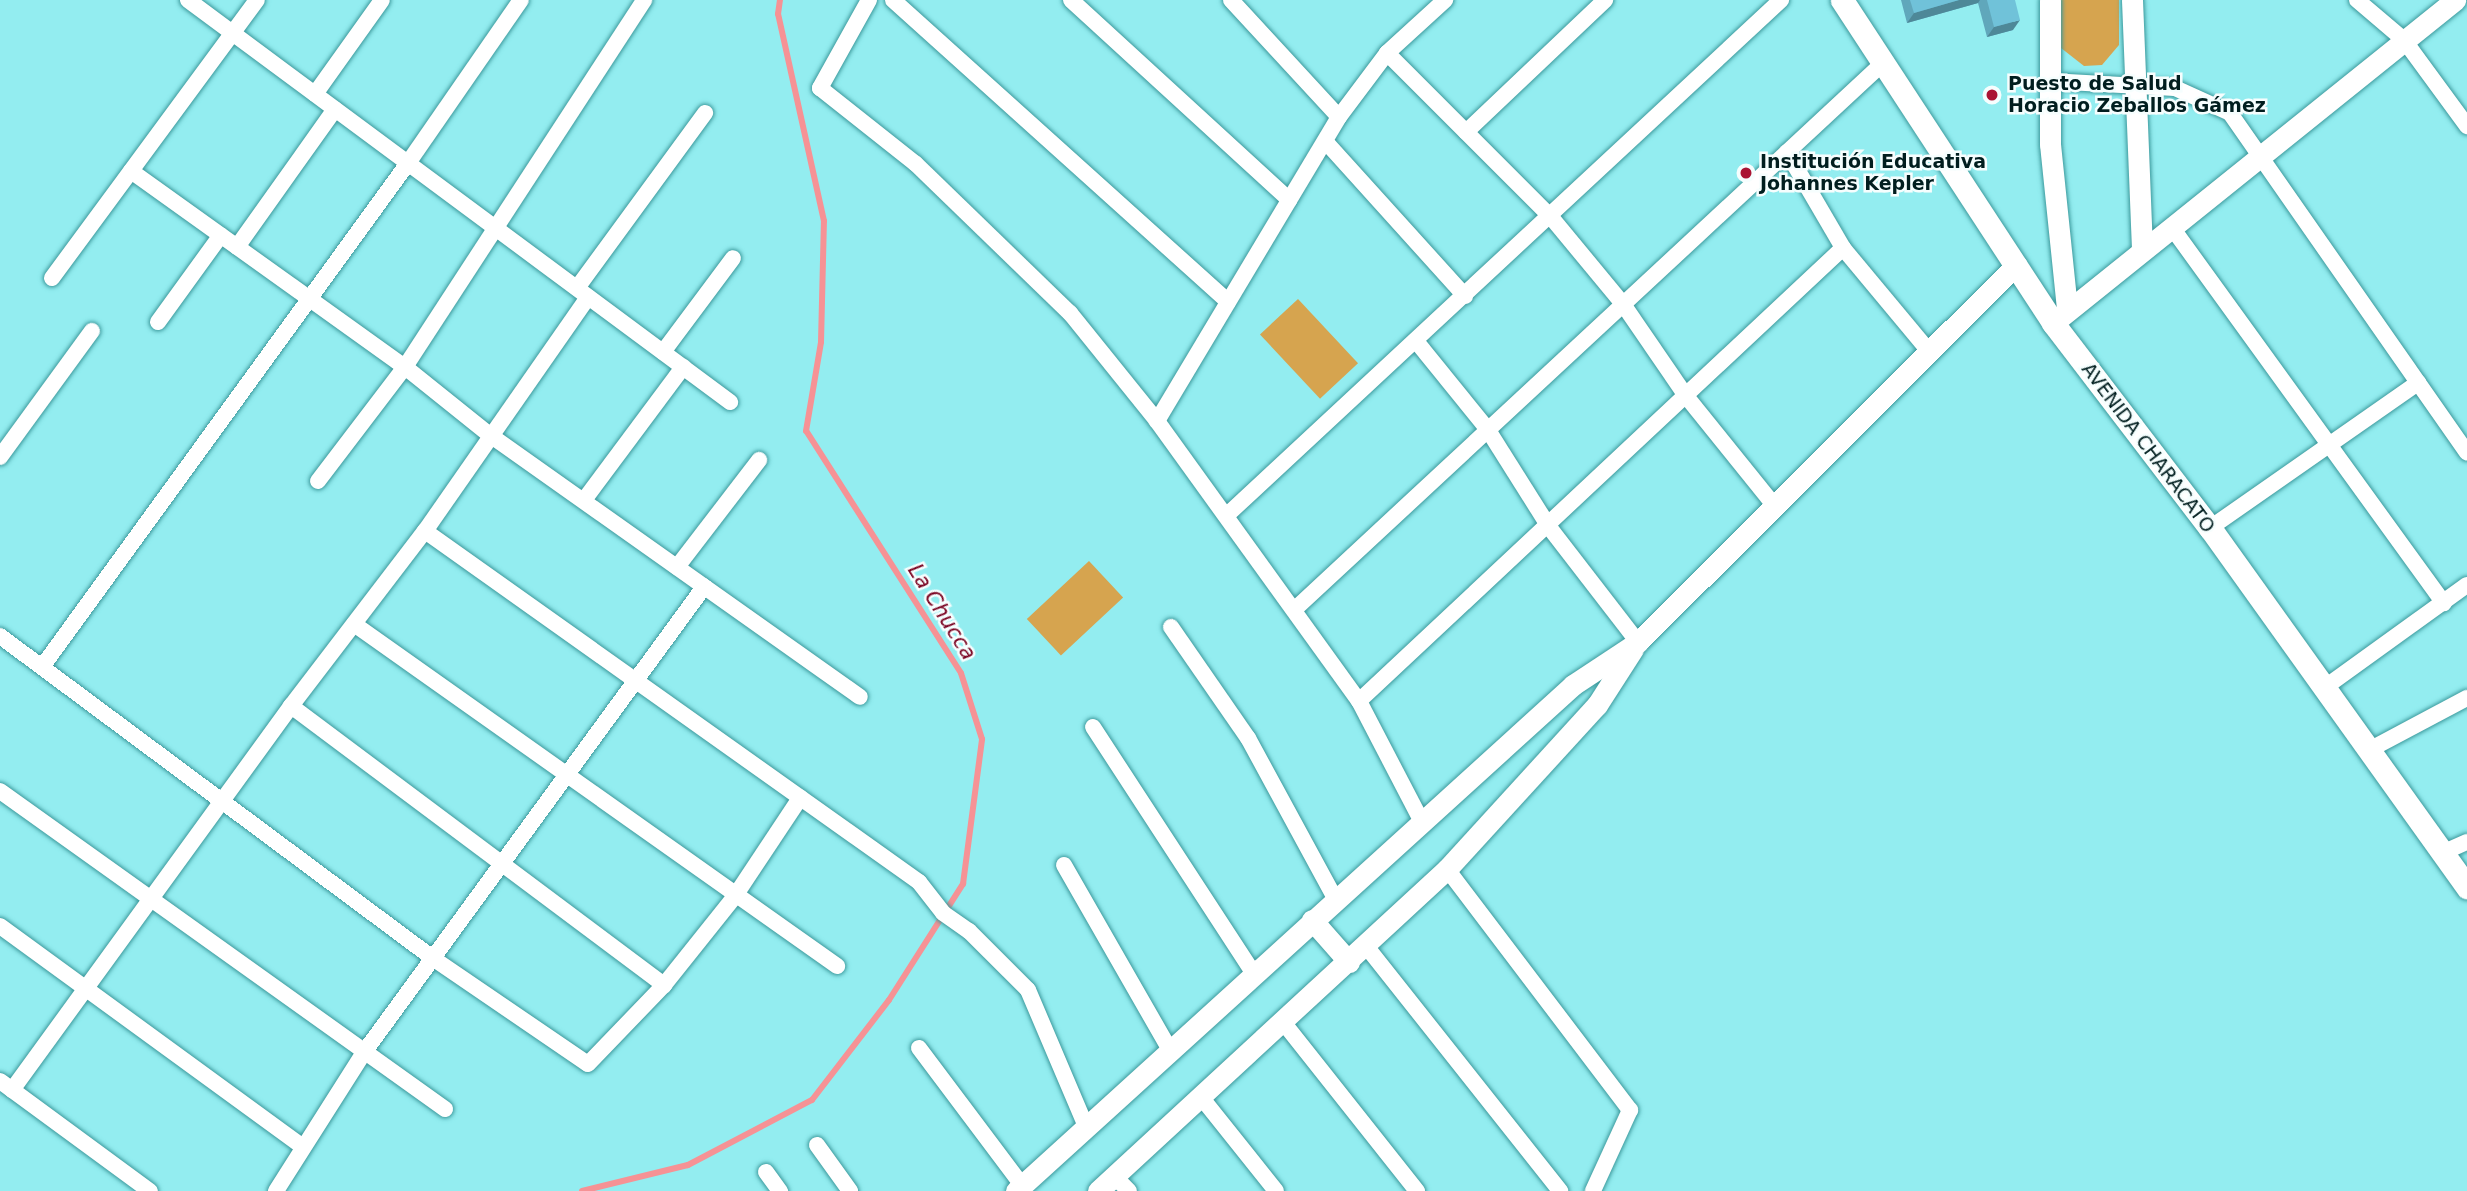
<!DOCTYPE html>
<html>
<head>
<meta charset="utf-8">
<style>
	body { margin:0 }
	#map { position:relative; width:2467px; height:1191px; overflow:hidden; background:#93edf0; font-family:"DejaVu Sans",sans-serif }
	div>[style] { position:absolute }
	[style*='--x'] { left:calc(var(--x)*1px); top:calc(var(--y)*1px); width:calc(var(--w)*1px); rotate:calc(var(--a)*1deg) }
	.green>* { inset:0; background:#d6a44f; transform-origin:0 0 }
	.stream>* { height:6px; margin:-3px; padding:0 3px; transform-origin:3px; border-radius:3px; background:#f69295 }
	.roads { filter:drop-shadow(0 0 2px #3c999c) drop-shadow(0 0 2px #3c999c) }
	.minor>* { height:16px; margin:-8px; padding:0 8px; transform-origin:8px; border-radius:8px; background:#fff }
	.tertiary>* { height:21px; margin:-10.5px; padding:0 10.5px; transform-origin:10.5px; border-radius:10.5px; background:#fff }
	.secondary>* { height:23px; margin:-11.5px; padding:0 11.5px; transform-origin:11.5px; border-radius:11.5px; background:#fff }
	.wall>* { inset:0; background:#60a7bb }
	.shaded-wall>* { inset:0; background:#4e8898 }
	.building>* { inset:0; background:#70c2d9 }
	.dots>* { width:19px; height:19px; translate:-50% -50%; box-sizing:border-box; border:4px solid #f6fefe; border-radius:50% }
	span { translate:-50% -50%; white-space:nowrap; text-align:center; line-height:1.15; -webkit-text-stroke:5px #f6fefe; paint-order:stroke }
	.poi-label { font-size:19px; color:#011e1f; font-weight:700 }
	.left { translate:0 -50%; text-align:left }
	.street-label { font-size:19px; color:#011e1f }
	.water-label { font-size:21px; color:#78001e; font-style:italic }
</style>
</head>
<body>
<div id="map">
	<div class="green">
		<i style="clip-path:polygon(2060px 0,2119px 0,2119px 45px,2102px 65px,2084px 66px,2061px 48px)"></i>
		<i style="left:1298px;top:299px;width:88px;height:52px;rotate:47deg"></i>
		<i style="left:1089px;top:561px;width:50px;height:85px;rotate:47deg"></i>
	</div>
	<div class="stream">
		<i style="--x:582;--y:1191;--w:109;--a:-13.8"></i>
		<i style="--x:688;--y:1165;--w:140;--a:-27.7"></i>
		<i style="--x:812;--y:1100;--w:126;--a:-52.4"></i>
		<i style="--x:889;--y:1000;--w:138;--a:-57.5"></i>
		<i style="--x:963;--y:884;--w:146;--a:-82.5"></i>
		<i style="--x:982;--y:739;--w:69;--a:-107.7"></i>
		<i style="--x:961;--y:673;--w:287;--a:-122.6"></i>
		<i style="--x:806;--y:431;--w:90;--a:-80.4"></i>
		<i style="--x:821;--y:342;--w:121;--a:-88.6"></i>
		<i style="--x:824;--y:221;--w:212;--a:-102.5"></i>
		<i style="--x:778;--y:14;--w:14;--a:-82"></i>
	</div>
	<div class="roads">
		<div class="minor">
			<i style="--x:188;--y:0;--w:675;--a:36.56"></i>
			<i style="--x:869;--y:0;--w:101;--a:119.1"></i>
			<i style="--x:820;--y:88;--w:122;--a:38.4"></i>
			<i style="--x:916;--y:164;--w:214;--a:44.1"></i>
			<i style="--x:1070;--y:313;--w:139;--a:51.1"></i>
			<i style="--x:1157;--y:421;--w:345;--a:54.2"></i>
			<i style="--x:1359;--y:701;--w:136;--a:62.5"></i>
			<i style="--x:893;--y:0;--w:451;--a:42"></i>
			<i style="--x:1071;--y:0;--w:296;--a:42.5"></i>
			<i style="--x:1231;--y:0;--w:159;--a:47.3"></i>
			<i style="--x:2357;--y:0;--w:62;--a:40.4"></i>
			<i style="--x:2404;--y:40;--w:107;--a:53.8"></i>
			<i style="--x:1387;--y:53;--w:232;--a:45"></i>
			<i style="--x:1551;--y:217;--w:113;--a:50.4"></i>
			<i style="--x:1623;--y:304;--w:112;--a:55.6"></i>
			<i style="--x:1686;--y:396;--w:140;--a:51.1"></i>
			<i style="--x:2050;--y:81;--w:125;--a:3.2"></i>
			<i style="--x:2175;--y:88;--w:60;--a:24.4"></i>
			<i style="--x:2230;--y:113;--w:414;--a:55.1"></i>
			<i style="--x:315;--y:94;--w:115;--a:-54.5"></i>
			<i style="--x:1466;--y:132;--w:192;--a:-43.5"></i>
			<i style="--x:1325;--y:141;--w:209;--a:47.9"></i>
			<i style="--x:1787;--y:152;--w:111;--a:59.7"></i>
			<i style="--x:1843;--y:248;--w:133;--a:50.2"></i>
			<i style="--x:131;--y:171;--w:337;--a:35.6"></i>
			<i style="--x:405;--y:367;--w:109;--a:38.7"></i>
			<i style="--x:490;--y:435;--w:453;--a:35.3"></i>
			<i style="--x:2173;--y:229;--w:462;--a:54.1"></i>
			<i style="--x:237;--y:247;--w:169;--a:-54.6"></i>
			<i style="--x:52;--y:278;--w:345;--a:-53.6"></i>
			<i style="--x:577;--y:288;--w:217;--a:-53.8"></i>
			<i style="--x:158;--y:322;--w:107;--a:-54.1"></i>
			<i style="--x:1416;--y:341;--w:114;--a:51"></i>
			<i style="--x:1488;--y:430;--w:115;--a:57.8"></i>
			<i style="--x:1549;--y:527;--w:145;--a:52.3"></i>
			<i style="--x:663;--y:352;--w:117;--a:-53.3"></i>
			<i style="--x:1157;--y:421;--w:354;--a:-59.1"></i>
			<i style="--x:1339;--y:117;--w:80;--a:-53.1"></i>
			<i style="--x:1387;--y:53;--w:79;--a:-42.4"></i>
			<i style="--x:0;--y:457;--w:156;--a:-53.9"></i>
			<i style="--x:318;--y:481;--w:143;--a:-52.7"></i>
			<i style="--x:405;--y:367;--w:438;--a:-56.9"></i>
			<i style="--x:584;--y:500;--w:166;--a:-53.3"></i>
			<i style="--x:1226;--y:516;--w:758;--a:-42.91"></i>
			<i style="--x:2210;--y:528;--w:254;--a:-34.9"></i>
			<i style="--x:425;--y:531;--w:606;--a:35.39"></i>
			<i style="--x:919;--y:882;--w:39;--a:52"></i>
			<i style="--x:943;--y:913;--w:32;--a:35"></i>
			<i style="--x:969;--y:931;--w:83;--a:45"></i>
			<i style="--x:1028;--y:990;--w:151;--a:67"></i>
			<i style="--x:677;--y:567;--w:135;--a:-52.5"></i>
			<i style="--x:1294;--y:610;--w:804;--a:-42.88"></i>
			<i style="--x:354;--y:624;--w:592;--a:35.3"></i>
			<i style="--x:1171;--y:627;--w:135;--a:55.3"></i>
			<i style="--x:1248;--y:738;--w:184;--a:61.5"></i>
			<i style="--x:0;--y:636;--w:541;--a:36.66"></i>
			<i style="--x:434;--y:959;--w:186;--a:34.3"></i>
			<i style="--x:588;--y:1064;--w:110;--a:-46.1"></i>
			<i style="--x:664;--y:985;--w:114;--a:-51.4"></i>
			<i style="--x:735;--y:896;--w:118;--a:-56.4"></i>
			<i style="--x:42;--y:667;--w:623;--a:-54.01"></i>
			<i style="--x:408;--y:163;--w:198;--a:-55.3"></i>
			<i style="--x:2324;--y:688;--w:176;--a:-35.8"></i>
			<i style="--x:1359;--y:701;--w:663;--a:-43.11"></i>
			<i style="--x:291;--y:706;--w:466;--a:36.8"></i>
			<i style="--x:1093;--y:727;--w:295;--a:56.9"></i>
			<i style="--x:2369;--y:750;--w:111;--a:-28"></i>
			<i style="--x:0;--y:791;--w:547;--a:35.55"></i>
			<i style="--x:2442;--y:853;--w:27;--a:-24"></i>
			<i style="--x:1064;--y:865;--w:215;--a:60.2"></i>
			<i style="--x:1447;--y:869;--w:303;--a:52.8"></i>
			<i style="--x:1630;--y:1110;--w:89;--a:114.6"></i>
			<i style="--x:0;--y:926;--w:374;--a:36.1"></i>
			<i style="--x:1366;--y:946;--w:313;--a:51.6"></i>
			<i style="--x:1283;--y:1022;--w:216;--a:51.6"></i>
			<i style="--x:919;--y:1048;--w:171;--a:53.1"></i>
			<i style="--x:0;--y:1081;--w:186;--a:36.3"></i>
			<i style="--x:12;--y:1090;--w:475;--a:-54"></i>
			<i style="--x:291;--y:706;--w:220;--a:-52.6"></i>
			<i style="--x:425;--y:531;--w:285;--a:-55.1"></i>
			<i style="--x:1201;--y:1097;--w:120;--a:51.4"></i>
			<i style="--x:817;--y:1145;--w:57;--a:54.3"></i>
			<i style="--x:766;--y:1172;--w:24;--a:54"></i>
			<i style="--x:1114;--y:1176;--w:21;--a:45"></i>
			<i style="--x:276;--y:1191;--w:166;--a:-57.6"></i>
			<i style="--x:365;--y:1051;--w:575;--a:-53.85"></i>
		</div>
		<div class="tertiary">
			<i style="--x:2050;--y:0;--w:144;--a:90"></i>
			<i style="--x:2050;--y:144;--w:165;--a:84.1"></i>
			<i style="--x:2132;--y:0;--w:249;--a:87.7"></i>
			<i style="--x:2053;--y:323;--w:516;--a:-38.78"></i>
			<i style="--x:1312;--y:920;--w:56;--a:48.6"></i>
			<i style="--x:1016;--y:1191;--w:753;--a:-42.25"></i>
			<i style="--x:1573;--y:685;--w:78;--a:-33.5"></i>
			<i style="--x:1638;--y:642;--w:534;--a:-44.92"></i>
			<i style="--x:1098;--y:1191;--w:475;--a:-42.7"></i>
			<i style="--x:1447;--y:869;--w:222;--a:-47.6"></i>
			<i style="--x:1597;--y:705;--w:67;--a:-57.3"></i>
		</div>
		<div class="secondary">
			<i style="--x:1842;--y:0;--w:386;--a:56.8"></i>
			<i style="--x:2053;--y:323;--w:258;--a:52.6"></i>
			<i style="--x:2210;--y:528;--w:442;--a:54.4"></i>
		</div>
	</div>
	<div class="wall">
		<i style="clip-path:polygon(1901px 0,2015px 0,2013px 30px,1987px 37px,1978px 3px,1907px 23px)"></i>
	</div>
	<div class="shaded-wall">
		<i style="clip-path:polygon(1959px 0,1980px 0,1978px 3px,1907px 23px,1914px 13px)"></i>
		<i style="clip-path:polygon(2020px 20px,2013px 30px,1987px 37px,1994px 27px)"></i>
	</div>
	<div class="building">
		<i style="clip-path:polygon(1910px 0,1959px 0,1914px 13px)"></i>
		<i style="clip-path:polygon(1987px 0,2015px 0,2020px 20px,1994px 27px)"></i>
	</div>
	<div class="dots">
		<i style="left:1992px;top:95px;background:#aa1433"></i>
		<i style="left:1746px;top:173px;background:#aa1433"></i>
	</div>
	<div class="poi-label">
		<span class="left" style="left:2008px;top:95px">Puesto de Salud<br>Horacio Zeballos Gámez</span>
		<span class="left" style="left:1760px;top:173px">Institución Educativa<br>Johannes Kepler</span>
	</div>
	<div class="street-label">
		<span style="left:2148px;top:448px;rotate:53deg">AVENIDA CHARACATO</span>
	</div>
	<div class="water-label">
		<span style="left:942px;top:612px;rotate:58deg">La Chucca</span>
	</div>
</div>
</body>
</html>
